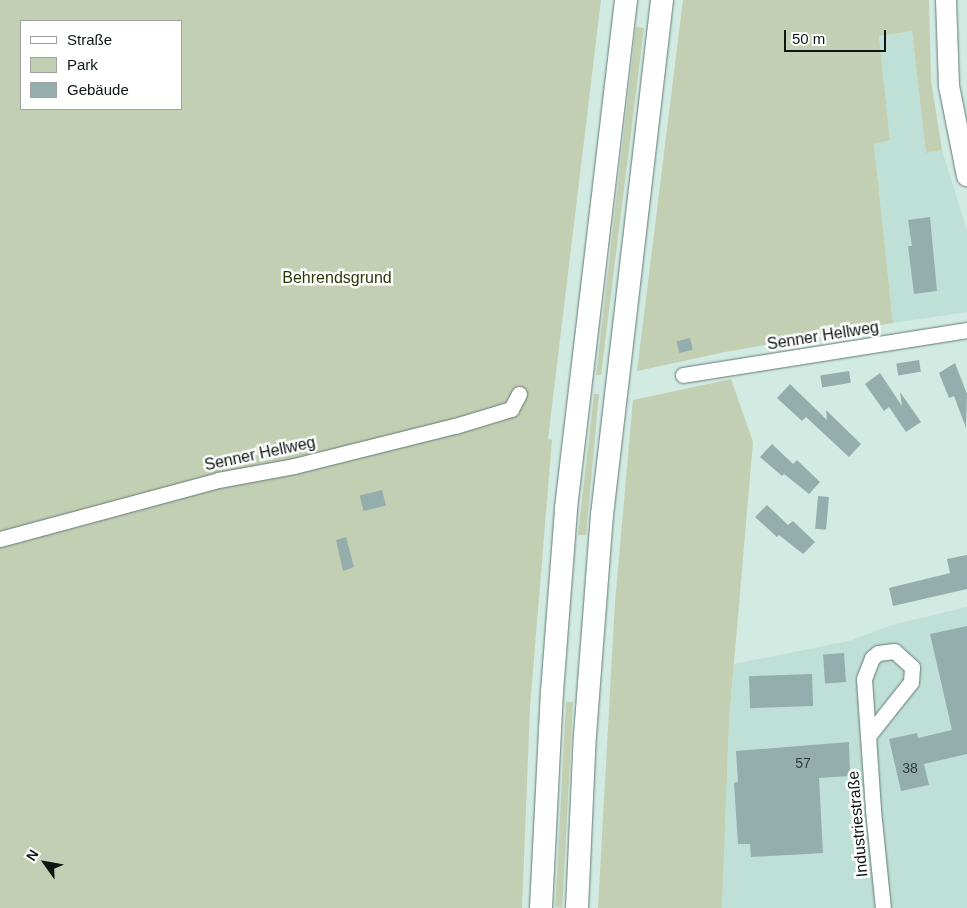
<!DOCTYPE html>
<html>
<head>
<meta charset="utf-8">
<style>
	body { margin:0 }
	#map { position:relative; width:967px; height:908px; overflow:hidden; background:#d1eae2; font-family:Arial,sans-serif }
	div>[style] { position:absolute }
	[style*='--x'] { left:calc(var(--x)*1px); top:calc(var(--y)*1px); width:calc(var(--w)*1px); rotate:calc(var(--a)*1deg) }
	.built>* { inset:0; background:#bee0d6 }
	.green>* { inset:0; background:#c3cfb3; transform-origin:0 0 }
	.building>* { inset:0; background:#94aeae; transform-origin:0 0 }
	.roads { filter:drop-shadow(0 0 1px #637a73) drop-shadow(0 0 1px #637a73) }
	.minor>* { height:15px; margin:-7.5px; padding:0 7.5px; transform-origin:7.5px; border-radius:7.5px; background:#fff }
	.major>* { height:20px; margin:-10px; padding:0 10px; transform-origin:10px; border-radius:10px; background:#fff }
	.highway>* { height:22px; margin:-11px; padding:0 11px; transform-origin:11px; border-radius:11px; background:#fff }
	span { translate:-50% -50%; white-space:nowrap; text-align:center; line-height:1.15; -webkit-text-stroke:5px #fff; paint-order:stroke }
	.number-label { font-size:14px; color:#2f3c3a }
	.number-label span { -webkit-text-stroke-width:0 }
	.park-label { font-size:16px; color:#2a3a04 }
	.street-label { font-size:16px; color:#0d1614 }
	.legend { position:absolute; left:20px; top:20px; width:162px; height:90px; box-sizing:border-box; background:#fff; border:1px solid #9ea2a1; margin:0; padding:6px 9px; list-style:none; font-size:15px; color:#0d1614 }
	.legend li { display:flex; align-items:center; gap:10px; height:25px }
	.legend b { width:25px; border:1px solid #9ea2a1 }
	.north { position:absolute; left:20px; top:838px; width:50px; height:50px; -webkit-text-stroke:4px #fff; paint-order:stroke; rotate:302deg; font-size:14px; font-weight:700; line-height:20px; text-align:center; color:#0d1614 }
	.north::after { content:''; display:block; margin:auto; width:18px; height:22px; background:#0d1614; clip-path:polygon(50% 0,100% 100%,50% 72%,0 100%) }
	.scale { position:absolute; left:784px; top:30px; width:102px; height:22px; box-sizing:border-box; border:2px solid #0d1614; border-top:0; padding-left:6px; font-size:15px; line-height:18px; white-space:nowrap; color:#0d1614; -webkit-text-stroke:4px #fff; paint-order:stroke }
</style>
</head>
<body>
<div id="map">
	<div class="built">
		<i style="clip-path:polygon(912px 31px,926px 153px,942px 150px,967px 230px,967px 312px,893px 323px,874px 143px,890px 139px,879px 36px)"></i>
		<i style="clip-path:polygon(967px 607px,967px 908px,722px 908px,729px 720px,734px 664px,849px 641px,892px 625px)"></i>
	</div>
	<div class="green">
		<i style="clip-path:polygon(evenodd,0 0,601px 0,548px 439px,552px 440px,530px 707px,522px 908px,0 908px,0 0,21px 21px,181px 21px,181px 109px,21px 109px,21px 21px)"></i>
		<i style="clip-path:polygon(683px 0,929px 0,931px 81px,942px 150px,926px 153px,912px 31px,879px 36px,890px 140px,874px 144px,893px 323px,725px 352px,637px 371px)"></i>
		<i style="clip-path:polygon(636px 27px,644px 28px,601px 375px,596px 375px)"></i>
		<i style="clip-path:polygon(731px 379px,753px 442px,729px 720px,722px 908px,598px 908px,615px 602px,633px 400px)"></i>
		<i style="clip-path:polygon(594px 394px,599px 394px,586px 535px,578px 535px)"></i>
		<i style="left:573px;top:702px;width:206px;height:7px;rotate:93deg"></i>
	</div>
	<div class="building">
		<i style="clip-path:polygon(930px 217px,937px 291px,914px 294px,908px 246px,912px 246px,908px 220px)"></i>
		<i style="left:690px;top:338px;width:12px;height:14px;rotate:76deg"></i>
		<i style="left:919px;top:360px;width:12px;height:23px;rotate:81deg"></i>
		<i style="clip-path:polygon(955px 363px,967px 394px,966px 428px,954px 396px,949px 398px,939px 373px)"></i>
		<i style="left:849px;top:371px;width:12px;height:29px;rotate:81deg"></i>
		<i style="clip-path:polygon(880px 373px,902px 406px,900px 392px,921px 422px,906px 432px,889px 407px,884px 411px,865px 384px)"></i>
		<i style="clip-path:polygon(790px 384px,827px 420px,826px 410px,861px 444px,849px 457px,806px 417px,802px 421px,777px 398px)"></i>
		<i style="clip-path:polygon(772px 444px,793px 464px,797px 460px,820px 482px,809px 494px,784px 474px,782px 476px,760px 457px)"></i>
		<i style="left:382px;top:490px;width:16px;height:23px;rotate:76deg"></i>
		<i style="left:818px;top:496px;width:11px;height:33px;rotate:5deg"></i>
		<i style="clip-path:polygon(767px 505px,788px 525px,793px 521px,815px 542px,803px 554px,779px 535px,777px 537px,755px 517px)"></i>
		<i style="clip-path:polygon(346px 537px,354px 567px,343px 571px,336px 540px)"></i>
		<i style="clip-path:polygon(967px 555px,967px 589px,893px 606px,889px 588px,950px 573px,947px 559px)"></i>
		<i style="clip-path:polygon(967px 626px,967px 754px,924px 764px,929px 785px,901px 791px,889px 739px,917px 733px,918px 738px,952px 730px,930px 634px)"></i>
		<i style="left:844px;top:653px;width:29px;height:21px;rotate:86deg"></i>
		<i style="left:812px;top:674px;width:32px;height:63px;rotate:88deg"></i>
		<i style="clip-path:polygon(849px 742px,850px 776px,819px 778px,823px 853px,751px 857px,750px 844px,738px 844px,734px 783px,738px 782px,736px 751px)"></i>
	</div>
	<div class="roads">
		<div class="minor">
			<i style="--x:683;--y:375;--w:288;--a:-9"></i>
			<i style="--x:0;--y:539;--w:226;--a:-15.1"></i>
			<i style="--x:218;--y:480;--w:77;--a:-10.4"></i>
			<i style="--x:294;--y:466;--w:166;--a:-14"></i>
			<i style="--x:455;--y:426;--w:59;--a:-16.9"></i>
			<i style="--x:511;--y:409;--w:17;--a:-62"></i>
			<i style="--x:868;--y:736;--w:69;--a:-51.5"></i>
			<i style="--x:911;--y:682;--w:15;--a:-86"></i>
			<i style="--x:912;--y:667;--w:24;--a:-138"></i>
			<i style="--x:894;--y:651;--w:16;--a:173"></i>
			<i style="--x:878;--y:653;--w:8;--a:140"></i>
			<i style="--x:872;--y:658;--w:22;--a:111"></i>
			<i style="--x:864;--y:679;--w:57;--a:86"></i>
			<i style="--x:868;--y:736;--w:74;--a:86.1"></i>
			<i style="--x:873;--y:810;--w:99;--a:84.2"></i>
		</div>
		<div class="major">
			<i style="--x:946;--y:0;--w:86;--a:88"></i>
			<i style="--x:949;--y:86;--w:92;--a:78.7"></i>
		</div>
		<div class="highway">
			<i style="--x:541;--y:908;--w:216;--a:-87.1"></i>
			<i style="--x:552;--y:692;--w:185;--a:-85.6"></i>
			<i style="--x:566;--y:508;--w:512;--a:-83.26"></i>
			<i style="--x:577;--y:908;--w:173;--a:-87.4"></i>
			<i style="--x:585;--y:735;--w:221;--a:-85.6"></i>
			<i style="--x:602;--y:515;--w:518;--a:-83.35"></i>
		</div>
	</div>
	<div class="number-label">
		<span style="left:803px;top:763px">57</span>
		<span style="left:910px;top:768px">38</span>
	</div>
	<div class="park-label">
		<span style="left:337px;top:278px">Behrendsgrund</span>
	</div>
	<div class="street-label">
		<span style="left:823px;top:336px;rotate:-9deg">Senner Hellweg</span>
		<span style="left:260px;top:454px;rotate:-12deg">Senner Hellweg</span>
		<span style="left:858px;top:824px;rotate:-95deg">Industriestraße</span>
	</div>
	<ul class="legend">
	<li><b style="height:6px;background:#fff"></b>Straße</li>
	<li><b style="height:14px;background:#c3cfb3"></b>Park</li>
	<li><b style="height:14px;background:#94aeae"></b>Gebäude</li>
	</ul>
	<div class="north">N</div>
	<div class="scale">50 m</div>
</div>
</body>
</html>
